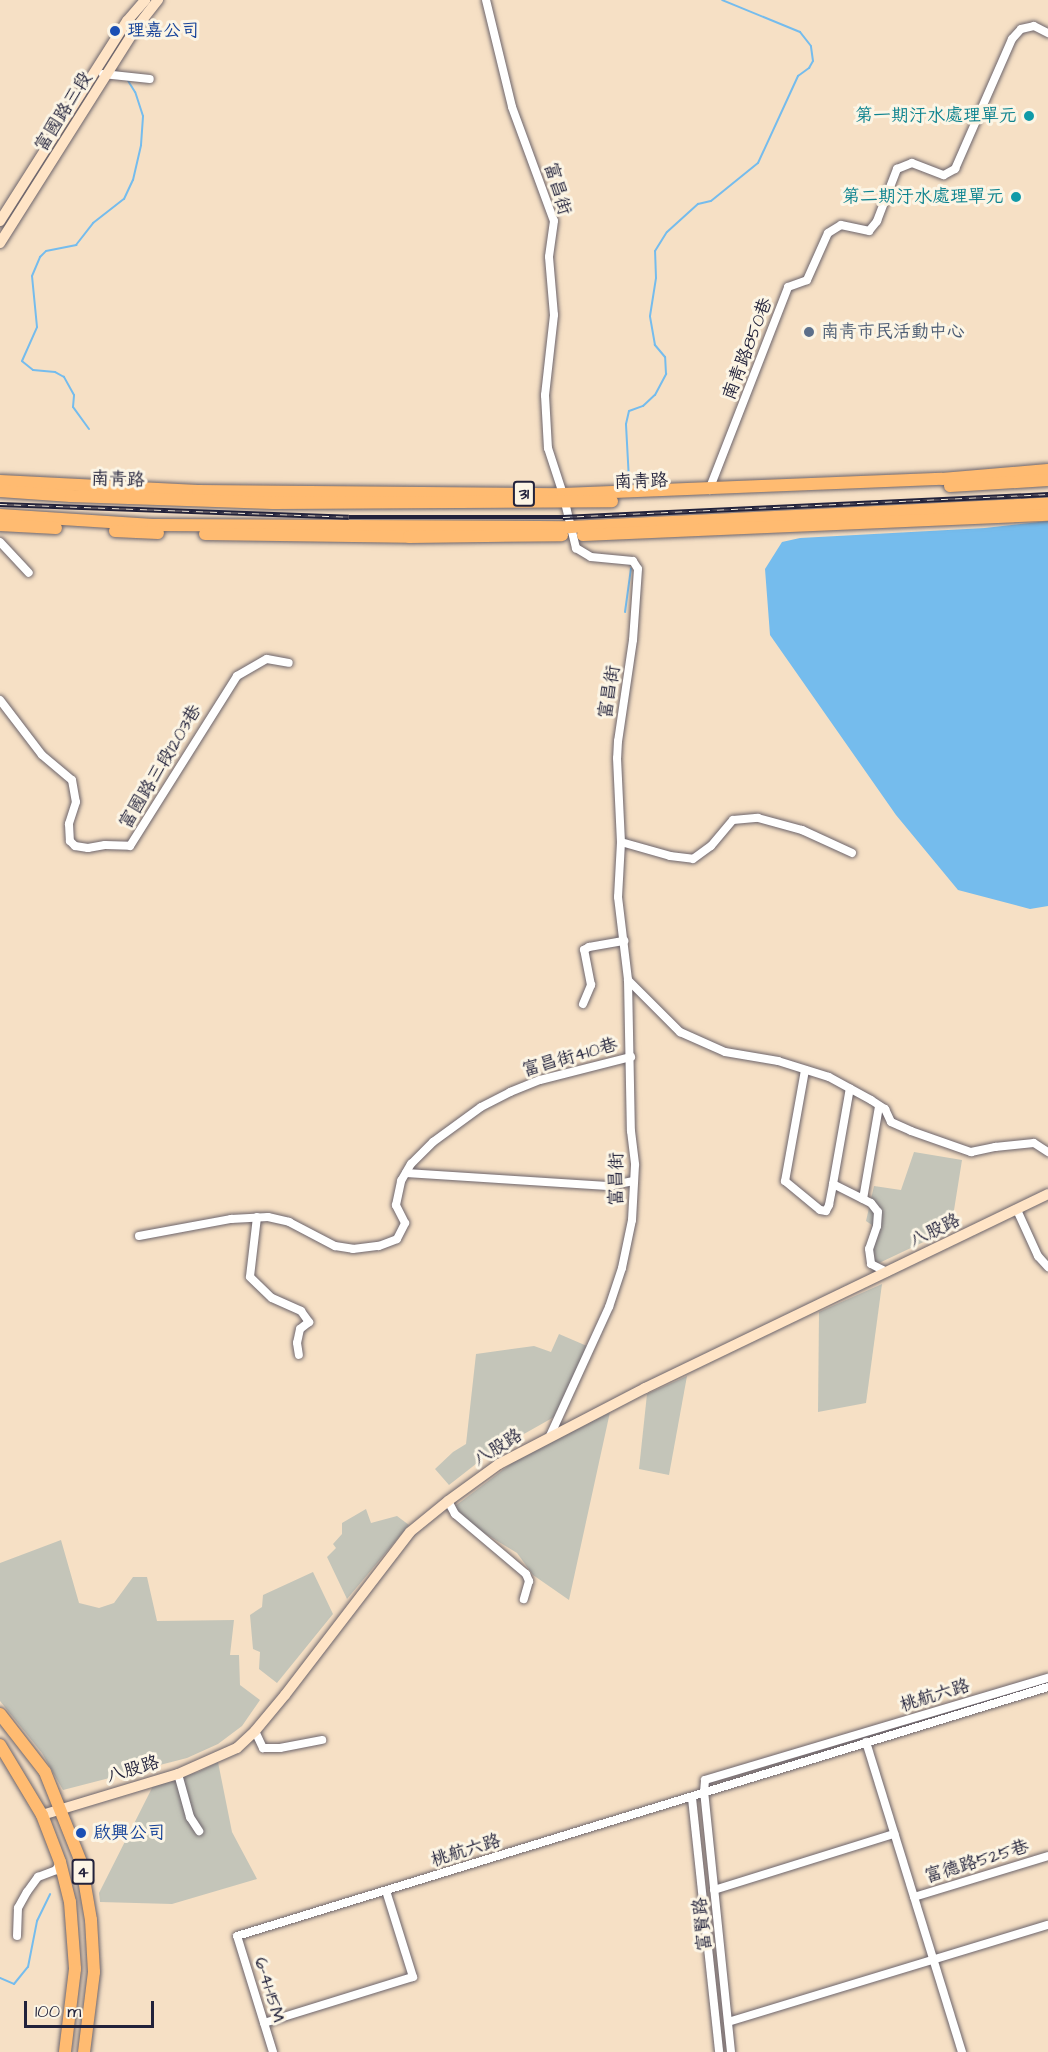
<!DOCTYPE html>
<html>
<head>
<meta charset="utf-8">
<style>
	body { margin:0 }
	#map { position:relative; width:1048px; height:2052px; overflow:hidden; background:#f6e0c5; font-family:"Architects Daughter","LXGW WenKai TC",sans-serif }
	div>[style] { position:absolute }
	[style*='--x'] { left:calc(var(--x)*1px); top:calc(var(--y)*1px); width:calc(var(--w)*1px); rotate:calc(var(--a)*1deg) }
	.industrial>* { inset:0; background:#c4c5b9 }
	.water>* { inset:0; background:#75bced }
	.stream>* { height:2px; margin:-1px; padding:0 1px; transform-origin:1px; border-radius:1px; background:#75bced }
	.roads { filter:drop-shadow(0 0 2px #6c646b) drop-shadow(0 0 2px #6c646b) }
	.street>* { height:8px; margin:-4px; padding:0 4px; transform-origin:4px; border-radius:4px; background:#fff }
	.secondary>* { height:10px; margin:-5px; padding:0 5px; transform-origin:5px; border-radius:5px; background:#ffe4c6 }
	.primary>* { height:12px; margin:-6px; padding:0 6px; transform-origin:6px; border-radius:6px; background:#ffbb71 }
	.rail>* { height:4.5px; margin-top:-2.25px; transform-origin:0; background:repeating-linear-gradient(90deg,#fcf5e5 0 7px,#22223b 0 14px); box-sizing:border-box; border-block:2px solid #22223b }
	.dots>* { width:16px; height:16px; translate:-50% -50%; box-sizing:border-box; border:3px solid #fcf5e5; border-radius:50% }
	span { translate:-50% -50%; white-space:nowrap; text-align:center; line-height:1.15; -webkit-text-stroke:6px #fcf5e5; paint-order:stroke }
	.shield-label span { padding:2px 4px; background:#fcf5e5; border:2px solid; border-radius:4px; -webkit-text-stroke-width:0 }
	.shield-label { font-size:16px; color:#22223b; font-weight:700 }
	.transit-label { font-size:18px; color:#164399 }
	.left { translate:0 -50%; text-align:left }
	.street-label { font-size:18px; color:#22223b }
	.culture-label { font-size:18px; color:#0d838f }
	.right { translate:-100% -50%; text-align:right }
	.service-label { font-size:18px; color:#4e5e75 }
	.scale { position:absolute; left:24px; top:2001px; width:130px; height:27px; box-sizing:border-box; border:3px solid #22223b; border-top:0; padding-left:8px; font-size:18px; line-height:21px; white-space:nowrap; color:#22223b; -webkit-text-stroke:4px #fcf5e5; paint-order:stroke }
</style>
</head>
<body>
<div id="map">
	<div class="industrial">
		<i style="clip-path:polygon(914px 1152px,962px 1160px,951px 1229px,877px 1264px,867px 1255px,872px 1225px,866px 1221px,874px 1186px,901px 1190px)"></i>
		<i style="clip-path:polygon(882px 1284px,866px 1403px,818px 1412px,819px 1312px)"></i>
		<i style="clip-path:polygon(559px 1334px,587px 1346px,554px 1417px,490px 1453px,449px 1485px,435px 1469px,453px 1452px,466px 1444px,476px 1354px,534px 1346px,551px 1352px)"></i>
		<i style="clip-path:polygon(687px 1376px,669px 1475px,639px 1469px,647px 1394px)"></i>
		<i style="clip-path:polygon(610px 1412px,569px 1600px,533px 1575px,517px 1553px,476px 1528px,454px 1507px,512px 1463px)"></i>
		<i style="clip-path:polygon(366px 1509px,371px 1523px,397px 1516px,409px 1525px,347px 1599px,327px 1557px,336px 1548px,333px 1544px,342px 1534px,342px 1523px)"></i>
		<i style="clip-path:polygon(61px 1540px,79px 1603px,99px 1608px,114px 1603px,133px 1577px,147px 1577px,157px 1621px,234px 1620px,230px 1655px,239px 1655px,240px 1685px,260px 1700px,242px 1726px,218px 1744px,187px 1758px,63px 1790px,42px 1753px,0 1701px,0 1563px)"></i>
		<i style="clip-path:polygon(313px 1572px,333px 1614px,277px 1683px,259px 1669px,260px 1652px,253px 1649px,250px 1615px,262px 1607px,263px 1595px)"></i>
		<i style="clip-path:polygon(218px 1762px,232px 1832px,257px 1879px,172px 1904px,100px 1902px,99px 1893px,154px 1784px,198px 1772px)"></i>
	</div>
	<div class="water">
		<i style="clip-path:polygon(1048px 521px,1048px 906px,1030px 909px,958px 890px,896px 815px,770px 635px,765px 569px,782px 542px,800px 538px,985px 528px)"></i>
	</div>
	<div class="stream">
		<i style="--x:89;--y:429;--w:27;--a:-126"></i>
		<i style="--x:73;--y:407;--w:12;--a:-85"></i>
		<i style="--x:74;--y:395;--w:21;--a:-119"></i>
		<i style="--x:64;--y:377;--w:10;--a:-151"></i>
		<i style="--x:55;--y:372;--w:22;--a:-175"></i>
		<i style="--x:33;--y:370;--w:14;--a:-141"></i>
		<i style="--x:22;--y:361;--w:37;--a:-66"></i>
		<i style="--x:37;--y:327;--w:51;--a:-95.6"></i>
		<i style="--x:32;--y:276;--w:21;--a:-67"></i>
		<i style="--x:40;--y:257;--w:8;--a:-45"></i>
		<i style="--x:46;--y:251;--w:31;--a:-11"></i>
		<i style="--x:76;--y:245;--w:28;--a:-52"></i>
		<i style="--x:93;--y:223;--w:39;--a:-38"></i>
		<i style="--x:124;--y:199;--w:21;--a:-65"></i>
		<i style="--x:133;--y:180;--w:36;--a:-77"></i>
		<i style="--x:141;--y:145;--w:29;--a:-86"></i>
		<i style="--x:143;--y:116;--w:25;--a:-108"></i>
		<i style="--x:135;--y:92;--w:15;--a:-122"></i>
		<i style="--x:629;--y:480;--w:56;--a:-93.1"></i>
		<i style="--x:626;--y:424;--w:13;--a:-77"></i>
		<i style="--x:629;--y:411;--w:15;--a:-20"></i>
		<i style="--x:643;--y:406;--w:16;--a:-43"></i>
		<i style="--x:655;--y:395;--w:24;--a:-62"></i>
		<i style="--x:666;--y:374;--w:17;--a:-93"></i>
		<i style="--x:665;--y:357;--w:16;--a:-130"></i>
		<i style="--x:655;--y:345;--w:29;--a:-100"></i>
		<i style="--x:650;--y:316;--w:38;--a:-81"></i>
		<i style="--x:656;--y:278;--w:27;--a:-92"></i>
		<i style="--x:655;--y:251;--w:22;--a:-58"></i>
		<i style="--x:667;--y:232;--w:42;--a:-42.1"></i>
		<i style="--x:698;--y:204;--w:13;--a:-13"></i>
		<i style="--x:711;--y:201;--w:60;--a:-39"></i>
		<i style="--x:758;--y:163;--w:96;--a:-65.3"></i>
		<i style="--x:798;--y:76;--w:14;--a:-36"></i>
		<i style="--x:809;--y:68;--w:8;--a:-60"></i>
		<i style="--x:813;--y:61;--w:15;--a:-98"></i>
		<i style="--x:811;--y:46;--w:18;--a:-128"></i>
		<i style="--x:800;--y:32;--w:84;--a:-157.7"></i>
		<i style="--x:625;--y:612;--w:44;--a:-82.2"></i>
		<i style="--x:0;--y:1978;--w:15;--a:23"></i>
		<i style="--x:14;--y:1984;--w:22;--a:-51"></i>
		<i style="--x:28;--y:1967;--w:47;--a:-78.9"></i>
		<i style="--x:37;--y:1921;--w:30;--a:-64"></i>
	</div>
	<div class="roads">
		<div class="street">
			<i style="--x:486;--y:0;--w:110;--a:76.3"></i>
			<i style="--x:512;--y:107;--w:121;--a:69.8"></i>
			<i style="--x:554;--y:221;--w:36;--a:98"></i>
			<i style="--x:549;--y:257;--w:58;--a:85.1"></i>
			<i style="--x:554;--y:315;--w:81;--a:96.4"></i>
			<i style="--x:545;--y:395;--w:53;--a:86.8"></i>
			<i style="--x:548;--y:448;--w:48;--a:71.9"></i>
			<i style="--x:563;--y:494;--w:56;--a:76.5"></i>
			<i style="--x:576;--y:548;--w:17;--a:31"></i>
			<i style="--x:591;--y:557;--w:42;--a:5.4"></i>
			<i style="--x:633;--y:561;--w:9;--a:58"></i>
			<i style="--x:638;--y:569;--w:71;--a:94"></i>
			<i style="--x:633;--y:640;--w:102;--a:98.4"></i>
			<i style="--x:618;--y:741;--w:17;--a:93"></i>
			<i style="--x:617;--y:758;--w:84;--a:87.3"></i>
			<i style="--x:621;--y:842;--w:55;--a:93.1"></i>
			<i style="--x:618;--y:897;--w:84;--a:83.1"></i>
			<i style="--x:628;--y:980;--w:151;--a:88.9"></i>
			<i style="--x:631;--y:1131;--w:34;--a:83"></i>
			<i style="--x:635;--y:1165;--w:55;--a:93.1"></i>
			<i style="--x:632;--y:1220;--w:49;--a:101.8"></i>
			<i style="--x:622;--y:1268;--w:41;--a:108.4"></i>
			<i style="--x:609;--y:1307;--w:142;--a:114.6"></i>
			<i style="--x:103;--y:74;--w:47;--a:6.1"></i>
			<i style="--x:709;--y:490;--w:218;--a:-68.7"></i>
			<i style="--x:788;--y:287;--w:20;--a:-20"></i>
			<i style="--x:807;--y:280;--w:51;--a:-65.9"></i>
			<i style="--x:828;--y:233;--w:15;--a:-32"></i>
			<i style="--x:841;--y:225;--w:29;--a:12"></i>
			<i style="--x:869;--y:231;--w:13;--a:-51"></i>
			<i style="--x:877;--y:221;--w:56;--a:-69"></i>
			<i style="--x:897;--y:169;--w:16;--a:-22"></i>
			<i style="--x:912;--y:163;--w:34;--a:21"></i>
			<i style="--x:944;--y:175;--w:13;--a:-29"></i>
			<i style="--x:955;--y:169;--w:142;--a:-66.3"></i>
			<i style="--x:1012;--y:39;--w:13;--a:-48"></i>
			<i style="--x:1021;--y:29;--w:13;--a:-13"></i>
			<i style="--x:1034;--y:26;--w:16;--a:27"></i>
			<i style="--x:0;--y:542;--w:42;--a:46.9"></i>
			<i style="--x:0;--y:700;--w:69;--a:52.6"></i>
			<i style="--x:42;--y:755;--w:39;--a:40"></i>
			<i style="--x:72;--y:780;--w:22;--a:80"></i>
			<i style="--x:76;--y:802;--w:23;--a:108"></i>
			<i style="--x:69;--y:824;--w:17;--a:87"></i>
			<i style="--x:70;--y:841;--w:7;--a:45"></i>
			<i style="--x:75;--y:846;--w:13;--a:9"></i>
			<i style="--x:88;--y:848;--w:17;--a:-10"></i>
			<i style="--x:105;--y:845;--w:25;--a:2"></i>
			<i style="--x:130;--y:846;--w:201;--a:-57.8"></i>
			<i style="--x:237;--y:676;--w:34;--a:-30"></i>
			<i style="--x:267;--y:659;--w:22;--a:10"></i>
			<i style="--x:621;--y:842;--w:51;--a:15.9"></i>
			<i style="--x:670;--y:856;--w:23;--a:7"></i>
			<i style="--x:693;--y:859;--w:22;--a:-36"></i>
			<i style="--x:711;--y:846;--w:34;--a:-50"></i>
			<i style="--x:733;--y:820;--w:25;--a:-5"></i>
			<i style="--x:758;--y:818;--w:46;--a:15.3"></i>
			<i style="--x:802;--y:830;--w:55;--a:24.7"></i>
			<i style="--x:628;--y:980;--w:74;--a:45"></i>
			<i style="--x:680;--y:1032;--w:49;--a:24"></i>
			<i style="--x:725;--y:1052;--w:54;--a:9.6"></i>
			<i style="--x:778;--y:1061;--w:53;--a:17.4"></i>
			<i style="--x:829;--y:1077;--w:48;--a:28.7"></i>
			<i style="--x:871;--y:1100;--w:17;--a:33"></i>
			<i style="--x:885;--y:1109;--w:14;--a:65"></i>
			<i style="--x:891;--y:1122;--w:22;--a:24"></i>
			<i style="--x:911;--y:1131;--w:64;--a:19.3"></i>
			<i style="--x:971;--y:1152;--w:25;--a:-12"></i>
			<i style="--x:995;--y:1147;--w:39;--a:-6"></i>
			<i style="--x:1034;--y:1143;--w:17;--a:33"></i>
			<i style="--x:583;--y:1004;--w:21;--a:-67"></i>
			<i style="--x:591;--y:985;--w:36;--a:-101"></i>
			<i style="--x:584;--y:950;--w:6;--a:-31"></i>
			<i style="--x:589;--y:947;--w:36;--a:-10"></i>
			<i style="--x:805;--y:1070;--w:113;--a:100.2"></i>
			<i style="--x:785;--y:1181;--w:45;--a:39.6"></i>
			<i style="--x:820;--y:1210;--w:6;--a:9"></i>
			<i style="--x:826;--y:1211;--w:7;--a:-63"></i>
			<i style="--x:829;--y:1205;--w:21;--a:-79"></i>
			<i style="--x:833;--y:1184;--w:42;--a:26.6"></i>
			<i style="--x:871;--y:1203;--w:11;--a:52"></i>
			<i style="--x:878;--y:1212;--w:14;--a:94"></i>
			<i style="--x:877;--y:1226;--w:24;--a:109"></i>
			<i style="--x:869;--y:1249;--w:15;--a:82"></i>
			<i style="--x:871;--y:1264;--w:18;--a:27"></i>
			<i style="--x:406;--y:1173;--w:202;--a:3.7"></i>
			<i style="--x:608;--y:1186;--w:26;--a:-11"></i>
			<i style="--x:833;--y:1184;--w:97;--a:-80"></i>
			<i style="--x:863;--y:1199;--w:94;--a:-80.2"></i>
			<i style="--x:1017;--y:1210;--w:51;--a:65.5"></i>
			<i style="--x:1038;--y:1256;--w:15;--a:48"></i>
			<i style="--x:257;--y:1217;--w:60;--a:96.7"></i>
			<i style="--x:250;--y:1277;--w:30;--a:44"></i>
			<i style="--x:272;--y:1298;--w:32;--a:24"></i>
			<i style="--x:301;--y:1311;--w:14;--a:54"></i>
			<i style="--x:309;--y:1322;--w:11;--a:142"></i>
			<i style="--x:300;--y:1329;--w:14;--a:102"></i>
			<i style="--x:297;--y:1343;--w:12;--a:81"></i>
			<i style="--x:139;--y:1236;--w:94;--a:-10.5"></i>
			<i style="--x:231;--y:1219;--w:37;--a:-3"></i>
			<i style="--x:268;--y:1217;--w:22;--a:13"></i>
			<i style="--x:289;--y:1222;--w:52;--a:27.6"></i>
			<i style="--x:335;--y:1246;--w:18;--a:9"></i>
			<i style="--x:353;--y:1249;--w:26;--a:-7"></i>
			<i style="--x:379;--y:1246;--w:19;--a:-21"></i>
			<i style="--x:397;--y:1239;--w:18;--a:-63"></i>
			<i style="--x:405;--y:1223;--w:20;--a:-117"></i>
			<i style="--x:396;--y:1205;--w:25;--a:-78"></i>
			<i style="--x:401;--y:1181;--w:20;--a:-60"></i>
			<i style="--x:411;--y:1164;--w:31;--a:-45"></i>
			<i style="--x:433;--y:1142;--w:59;--a:-36.1"></i>
			<i style="--x:481;--y:1107;--w:33;--a:-27"></i>
			<i style="--x:510;--y:1092;--w:32;--a:-22"></i>
			<i style="--x:540;--y:1080;--w:94;--a:-14.2"></i>
			<i style="--x:448;--y:1501;--w:15;--a:62"></i>
			<i style="--x:455;--y:1514;--w:93;--a:40.2"></i>
			<i style="--x:526;--y:1574;--w:8;--a:67"></i>
			<i style="--x:529;--y:1581;--w:19;--a:106"></i>
			<i style="--x:255;--y:1731;--w:19;--a:65"></i>
			<i style="--x:263;--y:1748;--w:17;--a:0"></i>
			<i style="--x:280;--y:1748;--w:43;--a:-10.8"></i>
			<i style="--x:866;--y:1742;--w:325;--a:72.8"></i>
			<i style="--x:178;--y:1774;--w:45;--a:74.4"></i>
			<i style="--x:190;--y:1817;--w:17;--a:57"></i>
			<i style="--x:692;--y:1798;--w:255;--a:83.9"></i>
			<i style="--x:714;--y:1890;--w:189;--a:-17.3"></i>
			<i style="--x:914;--y:1897;--w:140;--a:-17"></i>
			<i style="--x:17;--y:1936;--w:28;--a:-88"></i>
			<i style="--x:18;--y:1908;--w:18;--a:-61"></i>
			<i style="--x:27;--y:1892;--w:19;--a:-54"></i>
			<i style="--x:38;--y:1877;--w:19;--a:-21"></i>
			<i style="--x:56;--y:1870;--w:8;--a:-60"></i>
			<i style="--x:728;--y:2022;--w:334;--a:-16.9"></i>
			<i style="--x:264;--y:2023;--w:156;--a:-17.2"></i>
			<i style="--x:413;--y:1977;--w:90;--a:-107.4"></i>
			<i style="--x:273;--y:2052;--w:121;--a:-107.2"></i>
			<i style="--x:237;--y:1936;--w:848;--a:-17.07"></i>
			<i style="--x:731;--y:2052;--w:261;--a:-95.9"></i>
			<i style="--x:704;--y:1792;--w:12;--a:-85"></i>
			<i style="--x:705;--y:1780;--w:358;--a:-16.6"></i>
		</div>
		<div class="secondary">
			<i style="--x:0;--y:221;--w:237;--a:-57.6"></i>
			<i style="--x:127;--y:21;--w:28;--a:-49"></i>
			<i style="--x:0;--y:243;--w:254;--a:-57.7"></i>
			<i style="--x:136;--y:28;--w:36;--a:-52"></i>
			<i style="--x:42;--y:1815;--w:142;--a:-16.8"></i>
			<i style="--x:178;--y:1774;--w:64;--a:-23.8"></i>
			<i style="--x:237;--y:1748;--w:25;--a:-43"></i>
			<i style="--x:255;--y:1731;--w:47;--a:-50.2"></i>
			<i style="--x:285;--y:1695;--w:205;--a:-52.5"></i>
			<i style="--x:410;--y:1532;--w:49;--a:-39.2"></i>
			<i style="--x:448;--y:1501;--w:63;--a:-36"></i>
			<i style="--x:499;--y:1464;--w:165;--a:-27.5"></i>
			<i style="--x:645;--y:1388;--w:447;--a:-25.7"></i>
		</div>
		<div class="primary">
			<i style="--x:0;--y:481;--w:198;--a:2.9"></i>
			<i style="--x:198;--y:491;--w:365;--a:0.5"></i>
			<i style="--x:563;--y:494;--w:379;--a:-2.3"></i>
			<i style="--x:942;--y:479;--w:106;--a:-4.9"></i>
			<i style="--x:950;--y:486;--w:98;--a:-3.5"></i>
			<i style="--x:0;--y:491;--w:71;--a:4"></i>
			<i style="--x:71;--y:496;--w:202;--a:2"></i>
			<i style="--x:273;--y:503;--w:339;--a:-0.3"></i>
			<i style="--x:0;--y:515;--w:153;--a:3.7"></i>
			<i style="--x:153;--y:525;--w:417;--a:0.3"></i>
			<i style="--x:570;--y:527;--w:479;--a:-2.8"></i>
			<i style="--x:0;--y:525;--w:56;--a:3.1"></i>
			<i style="--x:115;--y:531;--w:43;--a:2.7"></i>
			<i style="--x:205;--y:534;--w:204;--a:0.8"></i>
			<i style="--x:409;--y:537;--w:153;--a:-0.7"></i>
			<i style="--x:583;--y:535;--w:465;--a:-2.5"></i>
			<i style="--x:0;--y:1714;--w:73;--a:52.2"></i>
			<i style="--x:45;--y:1772;--w:97;--a:68.2"></i>
			<i style="--x:81;--y:1862;--w:59;--a:80.2"></i>
			<i style="--x:91;--y:1920;--w:52;--a:86.7"></i>
			<i style="--x:94;--y:1972;--w:81;--a:97.1"></i>
			<i style="--x:0;--y:1745;--w:82;--a:59"></i>
			<i style="--x:42;--y:1815;--w:50;--a:69"></i>
			<i style="--x:60;--y:1862;--w:41;--a:76"></i>
			<i style="--x:70;--y:1902;--w:67;--a:85.7"></i>
			<i style="--x:75;--y:1969;--w:84;--a:96.9"></i>
		</div>
	</div>
	<div class="rail">
		<i style="--x:0;--y:504;--w:349;--a:2.1"></i>
		<i style="--x:349;--y:517;--w:214;--a:0"></i>
		<i style="--x:563;--y:517;--w:486;--a:-2.7"></i>
	</div>
	<div class="dots">
		<i style="left:115px;top:31px;background:#1a4fb4"></i>
		<i style="left:1029px;top:116px;background:#0f9aa8"></i>
		<i style="left:1016px;top:197px;background:#0f9aa8"></i>
		<i style="left:809px;top:332px;background:#5c6f8a"></i>
		<i style="left:81px;top:1833px;background:#1a4fb4"></i>
	</div>
	<div class="shield-label">
		<span style="left:524px;top:494px">31</span>
		<span style="left:83px;top:1872px">4</span>
	</div>
	<div class="transit-label">
		<span class="left" style="left:127px;top:31px">理嘉公司</span>
		<span class="left" style="left:93px;top:1833px">啟興公司</span>
	</div>
	<div class="street-label">
		<span style="left:64px;top:112px;rotate:-58deg">富國路三段</span>
		<span style="left:557px;top:189px;rotate:73deg">富昌街</span>
		<span style="left:748px;top:349px;rotate:-69deg">南青路850巷</span>
		<span style="left:118px;top:480px;rotate:2deg">南青路</span>
		<span style="left:641px;top:482px;rotate:-2deg">南青路</span>
		<span style="left:610px;top:692px;rotate:-81deg">富昌街</span>
		<span style="left:161px;top:767px;rotate:-59deg">富國路三段1203巷</span>
		<span style="left:570px;top:1058px;rotate:-16deg">富昌街410巷</span>
		<span style="left:617px;top:1179px;rotate:-90deg">富昌街</span>
		<span style="left:935px;top:1231px;rotate:-26deg">八股路</span>
		<span style="left:498px;top:1448px;rotate:-32deg">八股路</span>
		<span style="left:935px;top:1696px;rotate:-17deg">桃航六路</span>
		<span style="left:133px;top:1770px;rotate:-17deg">八股路</span>
		<span style="left:466px;top:1851px;rotate:-17deg">桃航六路</span>
		<span style="left:977px;top:1862px;rotate:-17deg">富德路525巷</span>
		<span style="left:703px;top:1924px;rotate:-96deg">富賢路</span>
		<span style="left:269px;top:1990px;rotate:73deg">6-41-15M</span>
	</div>
	<div class="culture-label">
		<span class="right" style="left:1017px;top:116px">第一期汙水處理單元</span>
		<span class="right" style="left:1004px;top:197px">第二期汙水處理單元</span>
	</div>
	<div class="service-label">
		<span class="left" style="left:821px;top:332px">南青市民活動中心</span>
	</div>
	<div class="scale">100 m</div>
</div>
</body>
</html>
